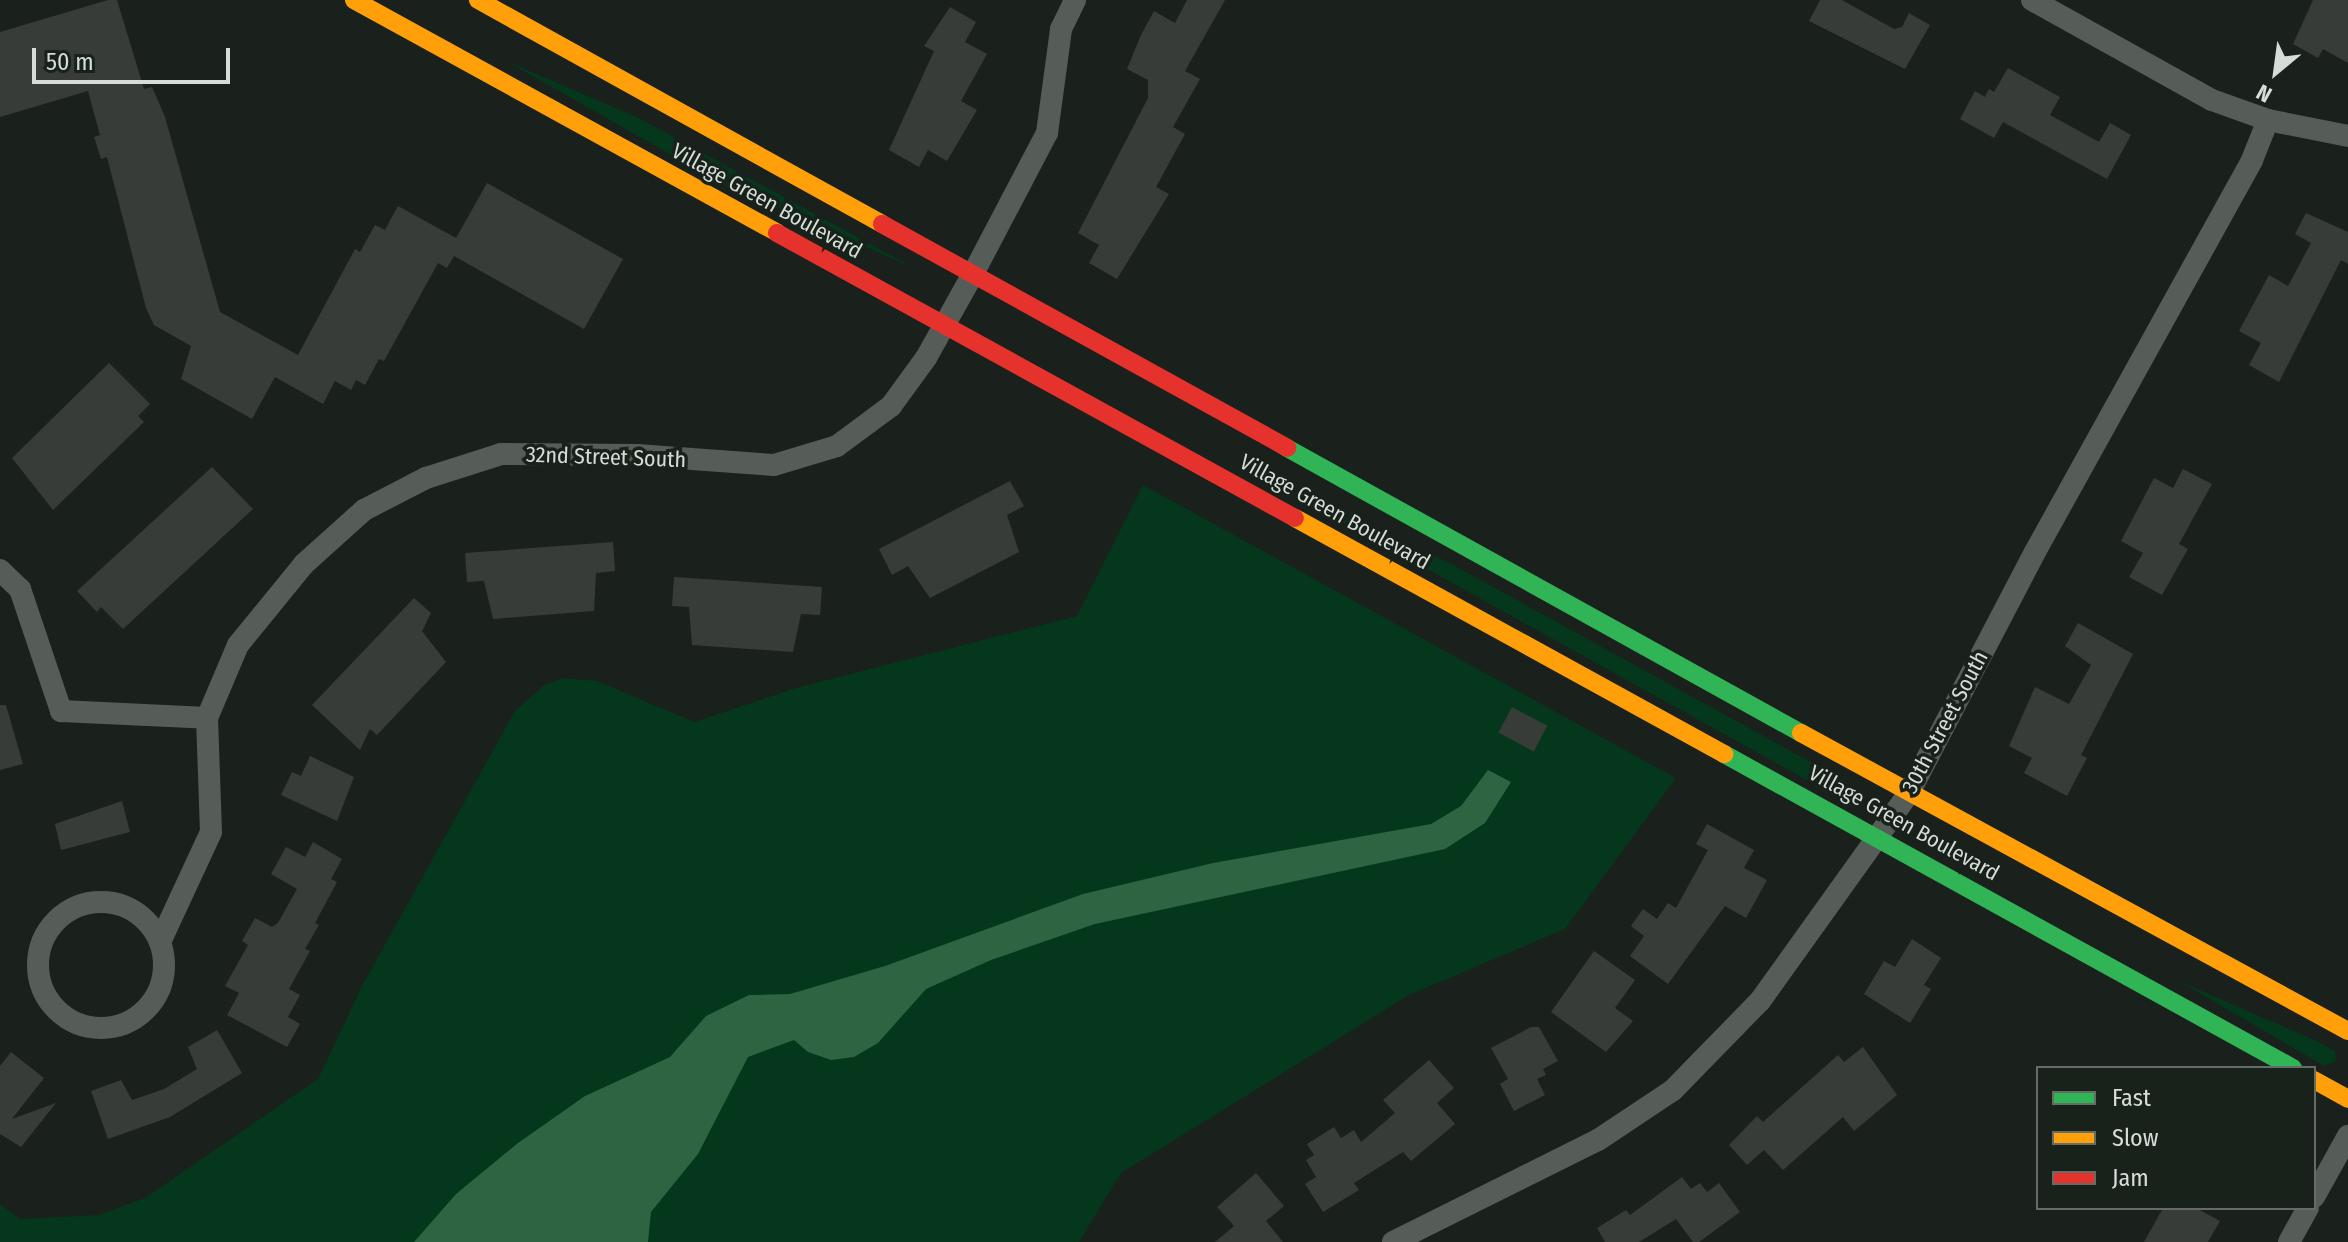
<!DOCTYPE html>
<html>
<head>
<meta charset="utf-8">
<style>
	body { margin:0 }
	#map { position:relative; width:2348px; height:1242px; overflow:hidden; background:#1a201c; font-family:"Fira Sans Condensed",sans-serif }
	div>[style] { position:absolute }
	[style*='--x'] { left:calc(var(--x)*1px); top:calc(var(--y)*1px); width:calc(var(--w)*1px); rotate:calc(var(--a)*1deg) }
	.green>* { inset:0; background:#04371b }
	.water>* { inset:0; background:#2e6441 }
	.building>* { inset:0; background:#373c38; transform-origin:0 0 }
	.street>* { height:22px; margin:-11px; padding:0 11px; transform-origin:11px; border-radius:11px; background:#565d58 }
	.street>.ring { margin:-11px; padding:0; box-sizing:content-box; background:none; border:22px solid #565d58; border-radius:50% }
	.fast>* { height:18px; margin:-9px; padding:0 9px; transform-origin:9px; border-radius:9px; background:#30b455 }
	.slow>* { height:18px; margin:-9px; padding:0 9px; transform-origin:9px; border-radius:9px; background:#ff9f0a }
	.jam>* { height:18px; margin:-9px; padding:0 9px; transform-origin:9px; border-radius:9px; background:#e5322d }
	span { translate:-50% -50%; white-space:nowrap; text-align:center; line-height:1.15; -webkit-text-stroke:7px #18221b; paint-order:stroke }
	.street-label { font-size:22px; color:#d6dcd8 }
	.legend { position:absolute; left:2036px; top:1066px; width:280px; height:144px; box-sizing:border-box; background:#18221b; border:2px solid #646c67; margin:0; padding:10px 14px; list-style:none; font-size:24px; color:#d6dcd8 }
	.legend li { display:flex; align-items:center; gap:16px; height:40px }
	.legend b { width:40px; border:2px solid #646c67 }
	.north { position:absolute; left:2236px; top:32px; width:80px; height:80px; -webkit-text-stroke:6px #18221b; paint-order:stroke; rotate:209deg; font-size:22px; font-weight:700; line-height:32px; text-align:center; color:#d6dcd8 }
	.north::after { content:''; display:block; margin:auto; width:28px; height:36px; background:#d6dcd8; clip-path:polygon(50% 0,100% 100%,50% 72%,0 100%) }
	.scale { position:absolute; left:32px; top:48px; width:198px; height:36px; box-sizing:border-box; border:4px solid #d6dcd8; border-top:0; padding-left:10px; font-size:24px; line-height:28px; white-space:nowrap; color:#d6dcd8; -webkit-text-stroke:6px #18221b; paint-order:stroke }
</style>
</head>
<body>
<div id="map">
	<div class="green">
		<i style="clip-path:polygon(504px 60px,639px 118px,914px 268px,726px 186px)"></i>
		<i style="clip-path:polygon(1143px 485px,1676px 778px,1565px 929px,1409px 995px,1121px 1173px,1079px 1242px,0 1242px,0 1204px,20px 1219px,99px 1215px,145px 1198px,318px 1079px,363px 984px,515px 711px,544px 685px,562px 678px,597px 681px,694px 722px,796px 688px,1077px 616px)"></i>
		<i style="clip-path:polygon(1308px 503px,1446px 561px,1847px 782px,1850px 793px,1839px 798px)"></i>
		<i style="clip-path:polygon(2179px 981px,2319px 1042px,2335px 1051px,2336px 1061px,2324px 1066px)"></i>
	</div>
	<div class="water">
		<i style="clip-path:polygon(1488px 770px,1511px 782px,1485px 823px,1445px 849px,1095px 924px,991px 960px,926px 989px,878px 1043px,854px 1057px,831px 1060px,808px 1052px,794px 1040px,748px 1057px,698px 1154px,651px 1212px,648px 1242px,414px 1242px,456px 1194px,518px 1143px,585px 1096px,670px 1057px,706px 1016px,749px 995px,790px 994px,885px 966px,1083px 894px,1213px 863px,1431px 824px,1461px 806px)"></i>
	</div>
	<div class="building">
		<i style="clip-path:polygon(108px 0,117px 0,144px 89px,152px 87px,165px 117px,220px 312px,298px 355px,355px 249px,360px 252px,375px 225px,385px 230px,398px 206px,456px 238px,487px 183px,623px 259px,584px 329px,454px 256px,447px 268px,438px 263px,384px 361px,379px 359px,365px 385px,356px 380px,351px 390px,335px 381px,323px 404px,275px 377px,252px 419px,181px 379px,191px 346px,154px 325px,146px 308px,107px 157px,101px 159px,94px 137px,100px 135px,88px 91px,0 117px,0 32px)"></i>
		<i style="clip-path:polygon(1187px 0,1225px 0,1185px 71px,1200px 79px,1173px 127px,1185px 134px,1156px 187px,1169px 194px,1117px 279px,1089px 263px,1099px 245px,1078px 233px,1148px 98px,1148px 80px,1127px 69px,1141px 35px,1154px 11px,1175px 23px)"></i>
		<i style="clip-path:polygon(1820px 0,1842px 0,1894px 29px,1902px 27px,1909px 13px,1930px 25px,1905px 69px,1809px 21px)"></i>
		<i style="clip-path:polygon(2313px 0,2348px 0,2348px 63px,2323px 49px,2318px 58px,2293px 44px)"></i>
		<i style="clip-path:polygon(950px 7px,976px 22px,965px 42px,987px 54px,961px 101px,977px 110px,947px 161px,928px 150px,919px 167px,889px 150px,934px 51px,924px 46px)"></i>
		<i style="clip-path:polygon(2008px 68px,2060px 97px,2050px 115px,2099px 142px,2110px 123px,2131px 135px,2107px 179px,2003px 122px,1994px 138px,1960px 119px,1975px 91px,1985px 97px,1989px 89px,1994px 92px)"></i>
		<i style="clip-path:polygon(2306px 213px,2348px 232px,2348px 264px,2341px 260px,2279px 382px,2249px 365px,2261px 343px,2239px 331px,2269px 275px,2288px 286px,2311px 243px,2295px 234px)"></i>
		<i style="clip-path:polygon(109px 363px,150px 404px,138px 416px,144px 422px,53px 510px,12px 458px)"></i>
		<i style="clip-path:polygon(212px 467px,253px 509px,123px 629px,101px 607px,97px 612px,77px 591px)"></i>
		<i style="clip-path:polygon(2183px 469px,2212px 484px,2179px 544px,2188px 549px,2162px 595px,2129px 577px,2143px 553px,2121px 541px,2154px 478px,2173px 488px)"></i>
		<i style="clip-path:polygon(1010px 481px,1024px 506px,1007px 515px,1019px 552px,930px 598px,908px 566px,892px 575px,879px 549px)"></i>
		<i style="clip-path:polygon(613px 542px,615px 571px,596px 573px,594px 611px,493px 619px,484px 581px,467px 582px,465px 553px)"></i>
		<i style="clip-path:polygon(674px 577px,822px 587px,820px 615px,801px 614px,793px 652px,692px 645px,689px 607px,672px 606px)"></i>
		<i style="clip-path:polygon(414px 598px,431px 613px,422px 631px,446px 662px,377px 735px,370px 729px,360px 750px,312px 705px)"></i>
		<i style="clip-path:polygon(2078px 623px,2133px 654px,2081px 755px,2087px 758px,2067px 796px,2024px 773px,2032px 758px,2009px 746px,2035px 687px,2069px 704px,2091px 665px,2065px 646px)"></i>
		<i style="clip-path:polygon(0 705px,6px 705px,23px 764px,0 770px)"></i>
		<i style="left:1512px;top:707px;width:40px;height:29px;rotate:28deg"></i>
		<i style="clip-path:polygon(310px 756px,354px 777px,337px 821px,281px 795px,292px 772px,301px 776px)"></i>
		<i style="clip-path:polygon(122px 801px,130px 832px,61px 850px,55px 824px)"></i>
		<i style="clip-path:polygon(1707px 824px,1754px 850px,1744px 868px,1767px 880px,1746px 918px,1725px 906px,1668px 984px,1630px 956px,1644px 936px,1631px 926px,1643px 909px,1657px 919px,1668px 903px,1676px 908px,1708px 850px,1696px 844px)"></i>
		<i style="clip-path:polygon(313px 842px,342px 859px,331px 879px,337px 882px,315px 923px,319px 925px,305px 949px,310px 951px,289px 989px,300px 995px,288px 1017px,300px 1024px,287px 1047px,227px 1015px,239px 993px,225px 986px,248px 945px,242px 941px,255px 918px,272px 927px,278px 923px,297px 889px,271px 874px,286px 847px,305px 857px)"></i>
		<i style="clip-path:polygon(1912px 939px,1941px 958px,1924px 985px,1931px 989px,1910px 1023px,1864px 994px,1884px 961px,1895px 967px)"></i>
		<i style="clip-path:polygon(1594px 951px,1635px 980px,1615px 1008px,1633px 1021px,1606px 1052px,1551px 1012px)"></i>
		<i style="clip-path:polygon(1531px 1027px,1539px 1027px,1558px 1061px,1543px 1069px,1546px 1075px,1537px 1079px,1545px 1095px,1514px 1111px,1500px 1084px,1508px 1079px,1491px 1048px)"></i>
		<i style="clip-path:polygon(217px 1030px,242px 1073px,170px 1117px,108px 1139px,91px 1091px,121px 1080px,132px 1100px,164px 1089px,197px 1069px,188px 1047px)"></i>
		<i style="clip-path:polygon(1863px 1047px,1897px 1095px,1854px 1131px,1843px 1117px,1783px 1170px,1764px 1150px,1747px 1165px,1729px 1145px,1757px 1116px,1763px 1122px,1838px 1055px,1844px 1062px)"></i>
		<i style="clip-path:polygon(11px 1052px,44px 1078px,12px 1119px,56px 1103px,21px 1147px,0 1134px,0 1066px)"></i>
		<i style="clip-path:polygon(1429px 1060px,1454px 1088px,1437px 1103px,1455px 1124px,1411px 1161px,1403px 1152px,1354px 1183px,1359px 1190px,1323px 1212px,1305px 1184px,1316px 1177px,1306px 1160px,1314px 1155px,1307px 1144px,1334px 1127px,1341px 1138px,1354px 1130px,1361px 1142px,1395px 1113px,1383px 1100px)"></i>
		<i style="clip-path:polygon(1256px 1173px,1284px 1206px,1266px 1221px,1283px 1242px,1215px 1242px,1234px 1226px,1217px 1207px)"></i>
		<i style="clip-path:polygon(1682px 1177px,1691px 1189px,1700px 1183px,1707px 1192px,1719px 1183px,1740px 1212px,1699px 1242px,1693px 1242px,1676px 1219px,1639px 1242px,1605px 1242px,1597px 1228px,1626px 1210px,1630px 1215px)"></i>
		<i style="clip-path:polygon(2163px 1208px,2196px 1208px,2220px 1221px,2208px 1242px,2144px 1242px)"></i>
	</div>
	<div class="street">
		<i style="--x:2032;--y:0;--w:206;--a:29.1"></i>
		<i style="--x:2212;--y:100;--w:59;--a:19.7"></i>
		<i style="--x:2268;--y:120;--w:82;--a:11.3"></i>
		<i style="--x:0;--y:570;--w:28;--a:44"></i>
		<i style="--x:20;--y:589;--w:129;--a:71.4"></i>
		<i style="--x:61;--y:711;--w:146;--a:2.7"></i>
		<i class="ring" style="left:38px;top:902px;width:104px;height:104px"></i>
		<i style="--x:160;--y:942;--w:121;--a:-65.1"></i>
		<i style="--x:211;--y:832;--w:114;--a:-92"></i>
		<i style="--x:207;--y:718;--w:79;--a:-67"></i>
		<i style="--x:238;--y:645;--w:104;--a:-50.8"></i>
		<i style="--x:304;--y:564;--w:81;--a:-42"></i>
		<i style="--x:364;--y:510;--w:70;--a:-27.3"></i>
		<i style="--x:426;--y:478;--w:79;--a:-17.7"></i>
		<i style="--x:501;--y:454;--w:136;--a:0.4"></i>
		<i style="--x:637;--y:455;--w:137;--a:4.2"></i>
		<i style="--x:774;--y:465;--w:66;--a:-16.8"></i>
		<i style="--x:837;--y:446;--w:67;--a:-36.5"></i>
		<i style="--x:891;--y:406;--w:59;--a:-53.9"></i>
		<i style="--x:926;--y:358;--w:98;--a:-60.8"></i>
		<i style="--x:974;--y:272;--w:157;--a:-62.3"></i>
		<i style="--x:1047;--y:133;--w:105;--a:-82.3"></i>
		<i style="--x:1061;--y:29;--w:32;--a:-64"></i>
		<i style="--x:2314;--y:1197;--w:70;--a:-60.9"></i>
		<i style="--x:1393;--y:1242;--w:229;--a:-26.5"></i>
		<i style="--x:1598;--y:1140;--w:90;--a:-33.7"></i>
		<i style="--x:1673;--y:1090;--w:124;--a:-45.7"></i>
		<i style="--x:1760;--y:1001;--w:256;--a:-54.4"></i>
		<i style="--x:1909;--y:793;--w:272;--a:-62.4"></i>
		<i style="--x:2035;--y:552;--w:448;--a:-61"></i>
		<i style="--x:2252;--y:160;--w:43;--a:-68.2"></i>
		<i style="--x:2289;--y:1242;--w:39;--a:-61"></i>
	</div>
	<div class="fast">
		<i style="--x:1287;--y:448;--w:588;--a:29.01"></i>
		<i style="--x:1724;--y:754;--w:650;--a:28.89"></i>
	</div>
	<div class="slow">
		<i style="--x:354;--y:0;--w:483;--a:28.8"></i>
		<i style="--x:478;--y:0;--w:462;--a:29"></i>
		<i style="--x:1295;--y:518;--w:490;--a:28.8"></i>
		<i style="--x:1801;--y:733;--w:623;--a:28.58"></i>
		<i style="--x:2314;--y:1080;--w:39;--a:29"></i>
	</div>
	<div class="jam">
		<i style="--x:882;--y:224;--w:463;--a:28.9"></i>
		<i style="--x:777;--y:233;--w:591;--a:28.82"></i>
	</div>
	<div class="street-label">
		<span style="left:767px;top:201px;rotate:29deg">Village Green Boulevard</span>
		<span style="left:606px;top:457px;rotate:2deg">32nd Street South</span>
		<span style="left:1335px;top:512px;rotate:29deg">Village Green Boulevard</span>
		<span style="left:1945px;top:722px;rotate:-62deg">30th Street South</span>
		<span style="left:1904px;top:823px;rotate:29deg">Village Green Boulevard</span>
	</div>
	<ul class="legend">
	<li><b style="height:10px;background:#30b455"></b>Fast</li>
	<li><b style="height:10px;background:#ff9f0a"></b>Slow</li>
	<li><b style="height:10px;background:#e5322d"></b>Jam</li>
	</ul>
	<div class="north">N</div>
	<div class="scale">50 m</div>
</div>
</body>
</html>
